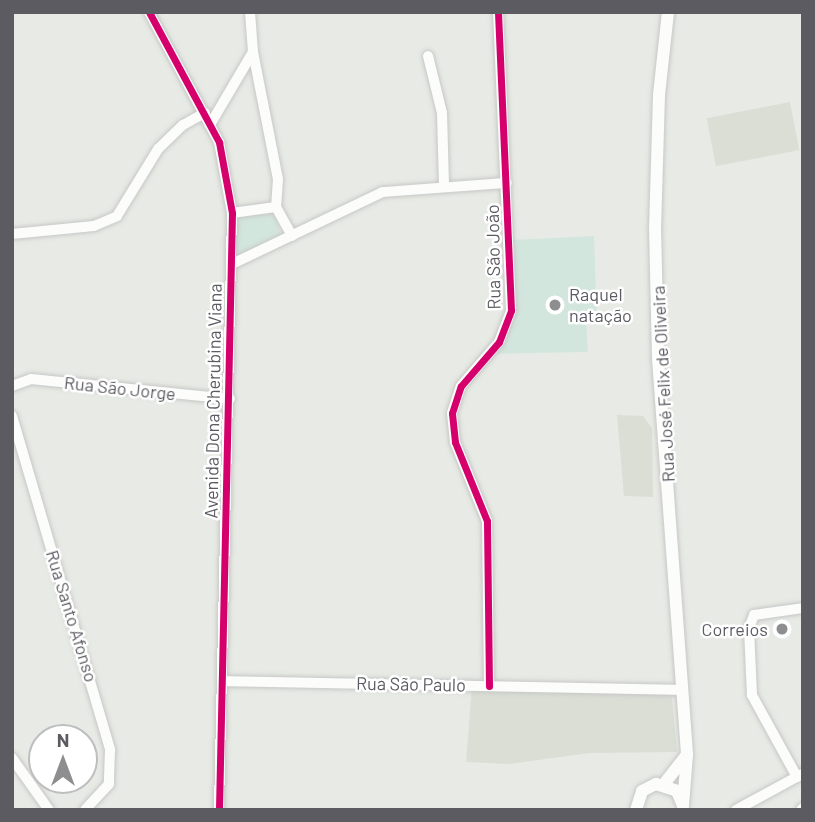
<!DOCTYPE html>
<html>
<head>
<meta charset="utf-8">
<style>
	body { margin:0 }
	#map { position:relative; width:815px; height:822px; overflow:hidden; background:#e8ebe5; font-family:Barlow,sans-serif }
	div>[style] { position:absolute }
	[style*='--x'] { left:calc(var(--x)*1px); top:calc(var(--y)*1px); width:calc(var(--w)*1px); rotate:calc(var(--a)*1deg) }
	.education>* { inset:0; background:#daded5; transform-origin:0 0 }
	.green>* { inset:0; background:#d3e6de }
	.roads { filter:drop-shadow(0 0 2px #c7c8c7) drop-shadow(0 0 2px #c7c8c7) }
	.street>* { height:10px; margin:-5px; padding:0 5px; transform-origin:5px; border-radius:5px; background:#fcfcfb }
	.secondary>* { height:12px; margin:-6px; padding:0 6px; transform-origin:6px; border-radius:6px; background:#fcfcfb }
	.cycleway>* { height:7px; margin:-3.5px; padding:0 3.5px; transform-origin:3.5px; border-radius:3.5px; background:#d6006c }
	.dots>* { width:19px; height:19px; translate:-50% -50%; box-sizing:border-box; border:4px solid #fff; border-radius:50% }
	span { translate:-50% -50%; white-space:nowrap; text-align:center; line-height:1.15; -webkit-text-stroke:5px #fff; paint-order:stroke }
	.street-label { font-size:18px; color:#5d5b62 }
	.poi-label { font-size:18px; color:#5d5b62 }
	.left { translate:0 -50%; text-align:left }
	.right { translate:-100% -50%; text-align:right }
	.frame { position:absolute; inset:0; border:14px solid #5d5b62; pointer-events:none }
	.north { position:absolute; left:28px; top:724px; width:70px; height:70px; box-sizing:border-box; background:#fff; border:2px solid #bebdc0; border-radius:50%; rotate:0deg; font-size:19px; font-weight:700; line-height:28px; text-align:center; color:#5d5b62 }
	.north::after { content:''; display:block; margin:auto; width:24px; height:32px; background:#8e8d90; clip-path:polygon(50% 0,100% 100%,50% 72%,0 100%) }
</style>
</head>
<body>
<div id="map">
	<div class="education">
		<i style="left:790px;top:102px;width:49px;height:85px;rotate:79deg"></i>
		<i style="clip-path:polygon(617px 415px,643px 416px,652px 428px,653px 497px,624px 496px)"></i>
		<i style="clip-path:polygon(472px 686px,671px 689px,677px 752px,590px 753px,509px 764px,466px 762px)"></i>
	</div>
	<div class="green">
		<i style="clip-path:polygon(273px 208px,281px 236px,236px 259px,236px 217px)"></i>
		<i style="clip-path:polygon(594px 236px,597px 318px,586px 319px,588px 352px,488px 354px,507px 333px,512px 240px)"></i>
	</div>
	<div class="roads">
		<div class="street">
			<i style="--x:149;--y:12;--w:148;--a:61.7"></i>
			<i style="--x:219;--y:142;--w:72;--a:79.6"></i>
			<i style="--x:232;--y:213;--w:597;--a:91.25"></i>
			<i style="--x:253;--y:52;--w:129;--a:78.9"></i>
			<i style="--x:278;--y:179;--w:28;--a:94"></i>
			<i style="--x:428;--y:56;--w:59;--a:76.2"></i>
			<i style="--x:442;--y:113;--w:73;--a:88.4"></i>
			<i style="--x:211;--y:123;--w:82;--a:-59.4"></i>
			<i style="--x:253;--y:52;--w:40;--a:-94.3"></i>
			<i style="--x:232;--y:213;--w:44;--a:-7.8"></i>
			<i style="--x:276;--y:207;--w:33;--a:61"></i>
			<i style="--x:12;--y:234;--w:82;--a:-5.6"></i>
			<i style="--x:94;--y:226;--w:25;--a:-23"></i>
			<i style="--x:117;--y:216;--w:79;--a:-58.5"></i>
			<i style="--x:158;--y:149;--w:35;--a:-44"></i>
			<i style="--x:183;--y:125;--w:25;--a:-29"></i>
			<i style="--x:232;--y:264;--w:167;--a:-25.5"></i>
			<i style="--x:383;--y:192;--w:124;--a:-4.2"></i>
			<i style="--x:12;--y:386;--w:20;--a:-20"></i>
			<i style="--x:31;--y:379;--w:200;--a:5.7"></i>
			<i style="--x:12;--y:416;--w:348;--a:73.6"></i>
			<i style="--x:110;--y:750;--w:34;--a:92"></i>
			<i style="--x:109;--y:784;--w:35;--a:133"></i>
			<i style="--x:222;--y:681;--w:461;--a:1.1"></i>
			<i style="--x:489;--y:686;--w:165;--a:-90.7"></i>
			<i style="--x:487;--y:521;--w:85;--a:-112.1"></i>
			<i style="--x:455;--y:442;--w:29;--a:-96"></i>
			<i style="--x:452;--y:413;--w:28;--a:-72"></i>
			<i style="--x:461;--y:386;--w:58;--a:-49.2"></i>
			<i style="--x:499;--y:342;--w:34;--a:-69"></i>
			<i style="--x:511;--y:310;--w:298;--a:-92.5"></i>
			<i style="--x:12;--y:758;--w:64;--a:54.6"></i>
			<i style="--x:797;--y:777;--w:94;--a:-118.8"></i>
			<i style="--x:752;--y:695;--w:67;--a:-92.6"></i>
			<i style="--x:749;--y:628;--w:14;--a:-69"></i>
			<i style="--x:754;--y:615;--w:49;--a:-8.1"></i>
			<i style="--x:736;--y:810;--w:75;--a:-28.6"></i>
			<i style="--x:801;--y:810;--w:3;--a:-45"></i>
		</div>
		<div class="secondary">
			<i style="--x:668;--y:12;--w:83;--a:96.2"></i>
			<i style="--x:659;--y:95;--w:131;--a:91.7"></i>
			<i style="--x:655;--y:226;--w:133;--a:88.7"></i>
			<i style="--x:658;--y:359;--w:397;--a:85.8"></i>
			<i style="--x:687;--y:755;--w:50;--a:94.6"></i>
			<i style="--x:664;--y:784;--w:37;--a:-52"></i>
			<i style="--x:636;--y:810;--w:20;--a:-72"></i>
			<i style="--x:642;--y:791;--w:16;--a:-27"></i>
			<i style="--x:656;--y:784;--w:22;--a:18"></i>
			<i style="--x:677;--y:791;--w:16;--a:68"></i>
		</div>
	</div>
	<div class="cycleway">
		<i style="--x:149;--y:12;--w:148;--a:61.7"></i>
		<i style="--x:219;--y:142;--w:72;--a:79.6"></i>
		<i style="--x:232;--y:213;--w:597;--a:91.25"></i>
		<i style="--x:489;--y:686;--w:165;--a:-90.7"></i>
		<i style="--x:487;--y:521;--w:85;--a:-112.1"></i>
		<i style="--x:455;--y:442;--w:29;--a:-96"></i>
		<i style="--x:452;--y:413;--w:28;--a:-72"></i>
		<i style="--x:461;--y:386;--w:58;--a:-49.2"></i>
		<i style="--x:499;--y:342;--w:34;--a:-69"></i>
		<i style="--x:511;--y:310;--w:298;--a:-92.5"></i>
	</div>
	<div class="dots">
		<i style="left:555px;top:305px;background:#8e8d90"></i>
		<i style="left:782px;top:629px;background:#8e8d90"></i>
	</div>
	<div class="street-label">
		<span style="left:493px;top:257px;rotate:-91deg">Rua São João</span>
		<span style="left:663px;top:384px;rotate:-93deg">Rua José Felix de Oliveira</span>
		<span style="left:120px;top:388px;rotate:6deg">Rua São Jorge</span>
		<span style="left:213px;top:401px;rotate:-89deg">Avenida Dona Cherubina Viana</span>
		<span style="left:72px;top:616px;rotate:73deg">Rua Santo Afonso</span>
		<span style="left:411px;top:684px;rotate:1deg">Rua São Paulo</span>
	</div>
	<div class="poi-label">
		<span class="left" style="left:569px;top:305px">Raquel<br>natação</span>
		<span class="right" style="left:768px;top:629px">Correios</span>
	</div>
	<div class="frame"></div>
	<div class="north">N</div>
</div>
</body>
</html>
